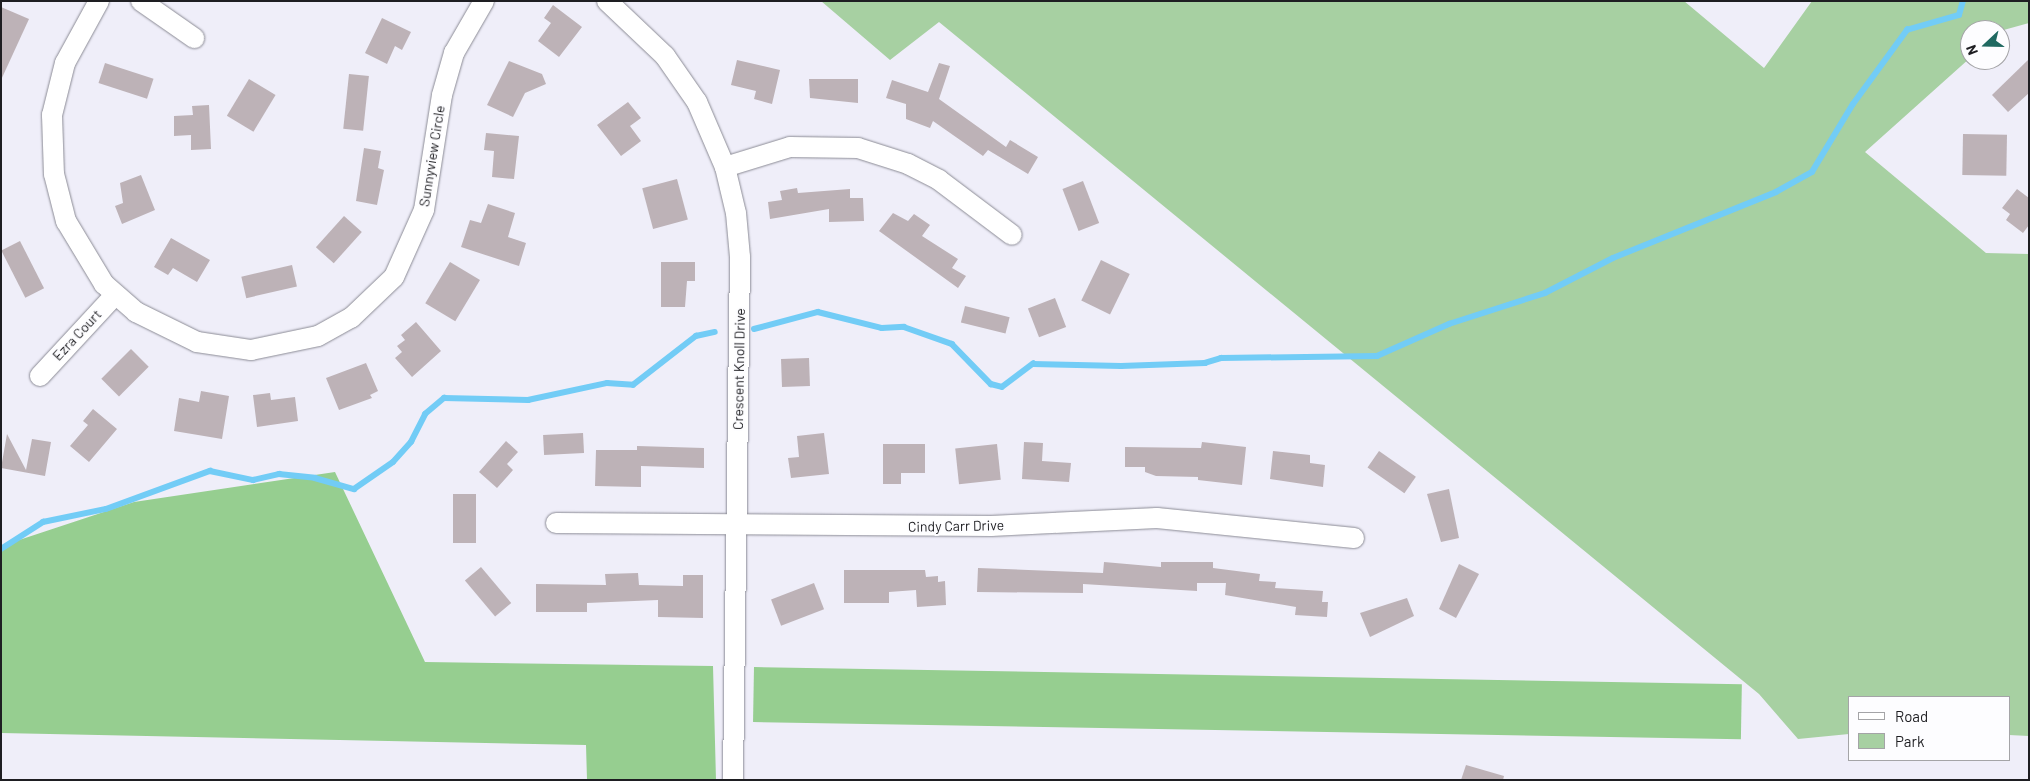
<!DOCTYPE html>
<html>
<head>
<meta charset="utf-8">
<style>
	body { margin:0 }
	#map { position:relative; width:2030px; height:781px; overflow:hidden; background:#efeef9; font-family:Barlow,sans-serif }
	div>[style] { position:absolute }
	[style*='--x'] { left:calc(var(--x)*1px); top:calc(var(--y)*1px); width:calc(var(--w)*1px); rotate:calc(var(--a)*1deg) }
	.green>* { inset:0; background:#a7d0a2 }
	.forest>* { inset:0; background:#96ce90; transform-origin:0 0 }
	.stream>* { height:5.5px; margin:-2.75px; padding:0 2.75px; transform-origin:2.75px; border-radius:2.75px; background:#72ccf6 }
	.building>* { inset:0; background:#bdb2b7; transform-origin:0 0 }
	.roads { filter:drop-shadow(0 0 1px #8b8b95) drop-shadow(0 0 1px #8b8b95) }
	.street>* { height:20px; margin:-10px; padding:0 10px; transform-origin:10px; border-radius:10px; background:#fff }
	span { translate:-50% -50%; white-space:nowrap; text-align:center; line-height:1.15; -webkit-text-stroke:4px #fdfdff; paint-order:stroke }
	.street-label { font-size:14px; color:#1e1e22 }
	.frame { position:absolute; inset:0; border:2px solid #1e1e22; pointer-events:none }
	.legend { position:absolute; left:1848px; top:696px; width:162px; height:65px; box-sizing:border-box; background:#fdfdff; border:1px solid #a4a4a7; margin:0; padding:6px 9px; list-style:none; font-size:15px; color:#1e1e22 }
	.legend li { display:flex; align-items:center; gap:10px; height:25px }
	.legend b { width:25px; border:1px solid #a4a4a7 }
	.north { position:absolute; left:1960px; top:20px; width:50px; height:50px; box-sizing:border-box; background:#fdfdff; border:1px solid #a4a4a7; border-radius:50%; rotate:249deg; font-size:14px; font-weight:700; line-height:20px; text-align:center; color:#1e1e22 }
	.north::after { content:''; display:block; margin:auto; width:18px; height:22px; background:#206961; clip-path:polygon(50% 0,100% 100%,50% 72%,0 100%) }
</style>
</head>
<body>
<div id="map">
	<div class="green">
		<i style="clip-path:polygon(821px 1px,1684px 1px,1764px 68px,1812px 1px,2029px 1px,2029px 23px,2000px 31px,1970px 30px,1970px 58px,1865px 152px,1986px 253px,2029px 254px,2029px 736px,2009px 735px,2009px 697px,1849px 697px,1849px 734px,1798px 739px,1759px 694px,939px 22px,890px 60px)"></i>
	</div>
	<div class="forest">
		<i style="clip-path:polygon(335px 472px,425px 662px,713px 666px,716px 780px,587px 780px,586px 745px,1px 733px,1px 546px,134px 502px)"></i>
		<i style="left:754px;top:667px;width:988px;height:55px;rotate:1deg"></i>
	</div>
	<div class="stream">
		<i style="--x:754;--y:329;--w:66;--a:-14.9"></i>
		<i style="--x:818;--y:312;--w:66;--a:14"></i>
		<i style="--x:882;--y:328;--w:22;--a:-3"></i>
		<i style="--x:904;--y:327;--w:51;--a:19.5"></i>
		<i style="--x:952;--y:344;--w:56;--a:45.7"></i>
		<i style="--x:991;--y:384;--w:11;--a:15"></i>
		<i style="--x:1002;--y:387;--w:39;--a:-37"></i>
		<i style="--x:1033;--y:364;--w:88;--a:1.3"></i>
		<i style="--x:1121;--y:366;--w:84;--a:-2"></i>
		<i style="--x:1205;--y:363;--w:17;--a:-17"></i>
		<i style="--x:1221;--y:358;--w:156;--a:-0.7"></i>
		<i style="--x:1377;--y:356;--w:79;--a:-24"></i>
		<i style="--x:1449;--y:324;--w:101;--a:-17.9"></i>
		<i style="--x:1545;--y:293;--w:76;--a:-27.2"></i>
		<i style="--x:1613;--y:258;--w:176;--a:-22"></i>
		<i style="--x:1776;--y:192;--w:41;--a:-29.1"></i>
		<i style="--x:1812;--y:172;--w:79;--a:-58.9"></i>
		<i style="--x:1853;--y:104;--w:92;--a:-53.9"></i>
		<i style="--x:1907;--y:30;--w:54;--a:-16.1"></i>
		<i style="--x:1959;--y:15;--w:15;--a:-74"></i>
		<i style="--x:1;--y:549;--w:50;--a:-32.7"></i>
		<i style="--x:43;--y:522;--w:64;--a:-11.7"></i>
		<i style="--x:106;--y:509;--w:111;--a:-20.1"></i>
		<i style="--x:210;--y:471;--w:44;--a:11.8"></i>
		<i style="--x:253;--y:480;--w:27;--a:-13"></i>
		<i style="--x:279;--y:474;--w:36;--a:6"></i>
		<i style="--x:315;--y:478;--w:41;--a:15.8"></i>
		<i style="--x:354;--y:489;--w:47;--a:-34.7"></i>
		<i style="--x:393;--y:462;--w:27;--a:-48"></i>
		<i style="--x:411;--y:442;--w:31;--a:-63"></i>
		<i style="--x:425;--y:414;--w:25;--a:-40"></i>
		<i style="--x:444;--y:398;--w:84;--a:1.4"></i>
		<i style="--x:528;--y:400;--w:81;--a:-12.1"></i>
		<i style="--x:607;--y:383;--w:26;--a:4"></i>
		<i style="--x:633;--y:385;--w:80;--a:-37.9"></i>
		<i style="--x:696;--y:336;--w:19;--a:-12"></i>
	</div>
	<div class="building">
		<i style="clip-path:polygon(553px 5px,582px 27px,559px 57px,538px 41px,551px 23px,544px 18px)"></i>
		<i style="clip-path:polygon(1px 7px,29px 19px,1px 80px)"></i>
		<i style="clip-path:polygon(382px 18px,411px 32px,402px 50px,395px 46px,387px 64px,365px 53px)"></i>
		<i style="clip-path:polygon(2029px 59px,2029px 93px,2008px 112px,1992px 95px)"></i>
		<i style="clip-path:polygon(737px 60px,780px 70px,772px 104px,754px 99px,756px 91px,731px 85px)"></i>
		<i style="clip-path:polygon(509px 61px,542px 74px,546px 84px,525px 93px,513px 117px,487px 105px)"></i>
		<i style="left:105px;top:63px;width:51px;height:21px;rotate:18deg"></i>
		<i style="clip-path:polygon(939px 63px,950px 66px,939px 99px,1006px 147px,1010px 140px,1038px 157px,1028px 174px,988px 150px,983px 156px,933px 121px,930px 128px,906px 119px,906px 104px,886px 98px,892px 80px,928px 92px)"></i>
		<i style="left:349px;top:74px;width:20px;height:55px;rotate:6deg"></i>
		<i style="left:249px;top:79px;width:31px;height:43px;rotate:31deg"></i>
		<i style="clip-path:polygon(809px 79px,858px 79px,858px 103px,810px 98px)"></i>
		<i style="clip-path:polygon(628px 102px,641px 118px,630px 126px,641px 141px,621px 156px,597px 125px)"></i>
		<i style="clip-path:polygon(209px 105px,211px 149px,191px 150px,191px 135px,174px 136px,174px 116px,193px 115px,192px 106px)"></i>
		<i style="clip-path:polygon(486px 133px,519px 136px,514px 179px,492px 177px,494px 151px,484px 150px)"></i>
		<i style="left:1963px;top:134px;width:44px;height:41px;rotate:1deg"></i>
		<i style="clip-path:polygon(364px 148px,381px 151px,378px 168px,384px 170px,377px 205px,356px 201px)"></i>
		<i style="clip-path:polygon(141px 175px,155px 210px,122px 224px,115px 206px,123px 203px,120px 183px)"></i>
		<i style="left:677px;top:179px;width:42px;height:36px;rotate:75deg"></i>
		<i style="left:1083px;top:181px;width:45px;height:22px;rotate:69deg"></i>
		<i style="clip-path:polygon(797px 188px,798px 193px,850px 189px,850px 198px,863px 198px,864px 221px,829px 222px,829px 209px,770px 219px,768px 202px,782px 200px,780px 191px)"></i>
		<i style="clip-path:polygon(2017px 189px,2029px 198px,2029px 225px,2023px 233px,2006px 220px,2010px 214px,2002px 208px)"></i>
		<i style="clip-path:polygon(488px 204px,515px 213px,508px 237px,526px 243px,519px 266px,461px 247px,470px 220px,481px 223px)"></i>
		<i style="clip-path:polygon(893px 213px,908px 221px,914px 214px,930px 225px,922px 236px,958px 259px,952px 268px,966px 276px,958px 288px,879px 231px)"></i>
		<i style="left:344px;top:216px;width:24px;height:42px;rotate:42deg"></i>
		<i style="clip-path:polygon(171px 238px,210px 260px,197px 282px,173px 268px,168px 275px,154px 267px)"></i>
		<i style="left:20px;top:241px;width:53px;height:21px;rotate:63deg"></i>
		<i style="left:1101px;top:260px;width:32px;height:45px;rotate:26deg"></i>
		<i style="left:450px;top:262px;width:35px;height:48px;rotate:31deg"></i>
		<i style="clip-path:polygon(661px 262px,695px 262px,695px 281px,687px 281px,685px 307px,661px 307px)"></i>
		<i style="left:292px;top:265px;width:22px;height:52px;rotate:77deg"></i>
		<i style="left:1055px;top:298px;width:31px;height:29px;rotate:69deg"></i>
		<i style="left:965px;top:306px;width:46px;height:17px;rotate:14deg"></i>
		<i style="clip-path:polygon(416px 322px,441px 351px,412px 377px,395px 358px,402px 352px,397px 346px,405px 340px,401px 335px)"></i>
		<i style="left:131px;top:349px;width:25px;height:42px;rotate:45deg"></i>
		<i style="left:809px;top:358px;width:28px;height:28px;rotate:88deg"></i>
		<i style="clip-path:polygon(366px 363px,378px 391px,370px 395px,372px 398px,339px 410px,326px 378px)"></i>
		<i style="clip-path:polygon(201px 391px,229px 396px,222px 439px,174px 431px,179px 398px,199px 402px)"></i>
		<i style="clip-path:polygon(270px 393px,271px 400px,295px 397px,298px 421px,257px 427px,253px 395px)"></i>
		<i style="clip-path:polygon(93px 409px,117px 429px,89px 462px,70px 446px,88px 425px,83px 421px)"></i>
		<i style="left:583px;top:433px;width:20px;height:40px;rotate:87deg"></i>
		<i style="clip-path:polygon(824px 433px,829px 474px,791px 478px,788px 458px,799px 457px,797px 436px)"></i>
		<i style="clip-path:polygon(7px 434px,26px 470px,32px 439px,51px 442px,45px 476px,1px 468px)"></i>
		<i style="clip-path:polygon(506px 441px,518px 452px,507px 464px,513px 470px,497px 488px,479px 472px)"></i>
		<i style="clip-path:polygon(1024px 442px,1043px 443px,1042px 461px,1071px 463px,1069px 482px,1022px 479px)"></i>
		<i style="clip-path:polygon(1202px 442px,1246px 447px,1242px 485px,1198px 480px,1198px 477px,1156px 476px,1145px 472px,1145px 467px,1125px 467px,1125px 447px,1201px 448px)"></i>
		<i style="clip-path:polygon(883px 444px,925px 444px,925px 473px,901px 473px,901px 484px,883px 484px)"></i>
		<i style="left:997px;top:444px;width:36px;height:42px;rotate:84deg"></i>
		<i style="clip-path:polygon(637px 446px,704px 448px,704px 468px,641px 466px,641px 487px,595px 486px,596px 450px,637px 450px)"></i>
		<i style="clip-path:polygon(1273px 451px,1310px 455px,1310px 463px,1325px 465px,1323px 487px,1270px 479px)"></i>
		<i style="left:1379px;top:451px;width:45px;height:20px;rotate:35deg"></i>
		<i style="clip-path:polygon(1449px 489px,1459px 538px,1441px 542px,1427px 494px)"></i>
		<i style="left:453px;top:494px;width:23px;height:49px"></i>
		<i style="clip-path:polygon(1104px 562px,1161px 567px,1161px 562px,1213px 562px,1213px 568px,1260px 574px,1259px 581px,1276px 582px,1275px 588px,1323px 591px,1322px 602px,1328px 602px,1327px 617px,1295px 615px,1296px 607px,1225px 595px,1226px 583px,1197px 583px,1197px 591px,1083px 584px,1083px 593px,977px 592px,978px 568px,1103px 573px)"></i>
		<i style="clip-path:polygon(1459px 564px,1479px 574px,1456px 618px,1439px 609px)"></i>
		<i style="left:481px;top:567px;width:47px;height:21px;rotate:50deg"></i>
		<i style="clip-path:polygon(844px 570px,925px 570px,926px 577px,938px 576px,938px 582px,945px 581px,946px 605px,917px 607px,916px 590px,889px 592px,889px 603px,844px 603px)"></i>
		<i style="clip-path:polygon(638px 573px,639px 585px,683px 586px,683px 575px,703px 575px,703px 618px,658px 617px,658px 600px,587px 603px,587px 612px,536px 612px,536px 584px,606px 585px,605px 574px)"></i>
		<i style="left:814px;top:583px;width:28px;height:46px;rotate:69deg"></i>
		<i style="clip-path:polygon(1407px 598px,1414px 616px,1370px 637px,1360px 613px)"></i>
		<i style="clip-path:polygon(1466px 765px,1504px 776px,1503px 780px,1461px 780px)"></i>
	</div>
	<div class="roads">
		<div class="street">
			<i style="--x:99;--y:1;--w:71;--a:118.7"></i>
			<i style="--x:65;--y:63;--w:54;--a:104"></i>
			<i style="--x:52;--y:115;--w:59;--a:88.1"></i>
			<i style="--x:54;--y:174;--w:49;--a:75.7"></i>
			<i style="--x:66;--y:221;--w:74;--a:58.9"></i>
			<i style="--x:104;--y:284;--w:43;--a:41.2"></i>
			<i style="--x:136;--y:312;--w:68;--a:26.2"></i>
			<i style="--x:197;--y:342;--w:55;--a:8.4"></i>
			<i style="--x:251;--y:350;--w:68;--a:-11.8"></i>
			<i style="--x:318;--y:336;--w:38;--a:-29"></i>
			<i style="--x:351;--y:318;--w:59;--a:-43.6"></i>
			<i style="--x:394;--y:277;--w:73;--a:-65.9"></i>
			<i style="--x:424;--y:210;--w:116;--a:-81.1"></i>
			<i style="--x:442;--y:95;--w:44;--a:-74.1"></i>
			<i style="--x:454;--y:53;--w:60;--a:-60"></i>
			<i style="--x:141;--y:1;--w:65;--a:34.9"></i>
			<i style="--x:607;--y:1;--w:80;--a:43.5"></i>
			<i style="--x:665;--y:56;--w:56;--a:55.2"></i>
			<i style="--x:697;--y:102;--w:71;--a:66.7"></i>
			<i style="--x:725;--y:167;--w:47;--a:76.6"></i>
			<i style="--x:736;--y:213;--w:44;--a:84.8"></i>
			<i style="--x:740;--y:257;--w:523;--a:90.77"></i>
			<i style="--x:725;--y:167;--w:68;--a:-17.1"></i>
			<i style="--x:790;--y:147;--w:68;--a:0.8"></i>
			<i style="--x:858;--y:148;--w:52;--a:17.7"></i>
			<i style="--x:908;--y:164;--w:35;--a:27"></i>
			<i style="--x:939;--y:180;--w:91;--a:37"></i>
			<i style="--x:40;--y:376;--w:110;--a:-47.2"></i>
			<i style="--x:556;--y:523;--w:435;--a:0.4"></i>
			<i style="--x:991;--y:526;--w:166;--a:-2.8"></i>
			<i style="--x:1157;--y:518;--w:198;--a:5.8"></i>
		</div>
	</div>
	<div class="street-label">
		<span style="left:432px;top:156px;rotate:-81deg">Sunnyview Circle</span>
		<span style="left:77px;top:335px;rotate:-47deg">Ezra Court</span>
		<span style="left:739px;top:369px;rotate:-89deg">Crescent Knoll Drive</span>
		<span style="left:956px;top:526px;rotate:-1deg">Cindy Carr Drive</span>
	</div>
	<div class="frame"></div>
	<ul class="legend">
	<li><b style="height:6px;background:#fff"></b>Road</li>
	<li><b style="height:14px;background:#a7d0a2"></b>Park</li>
	</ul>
	<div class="north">N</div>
</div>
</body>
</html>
